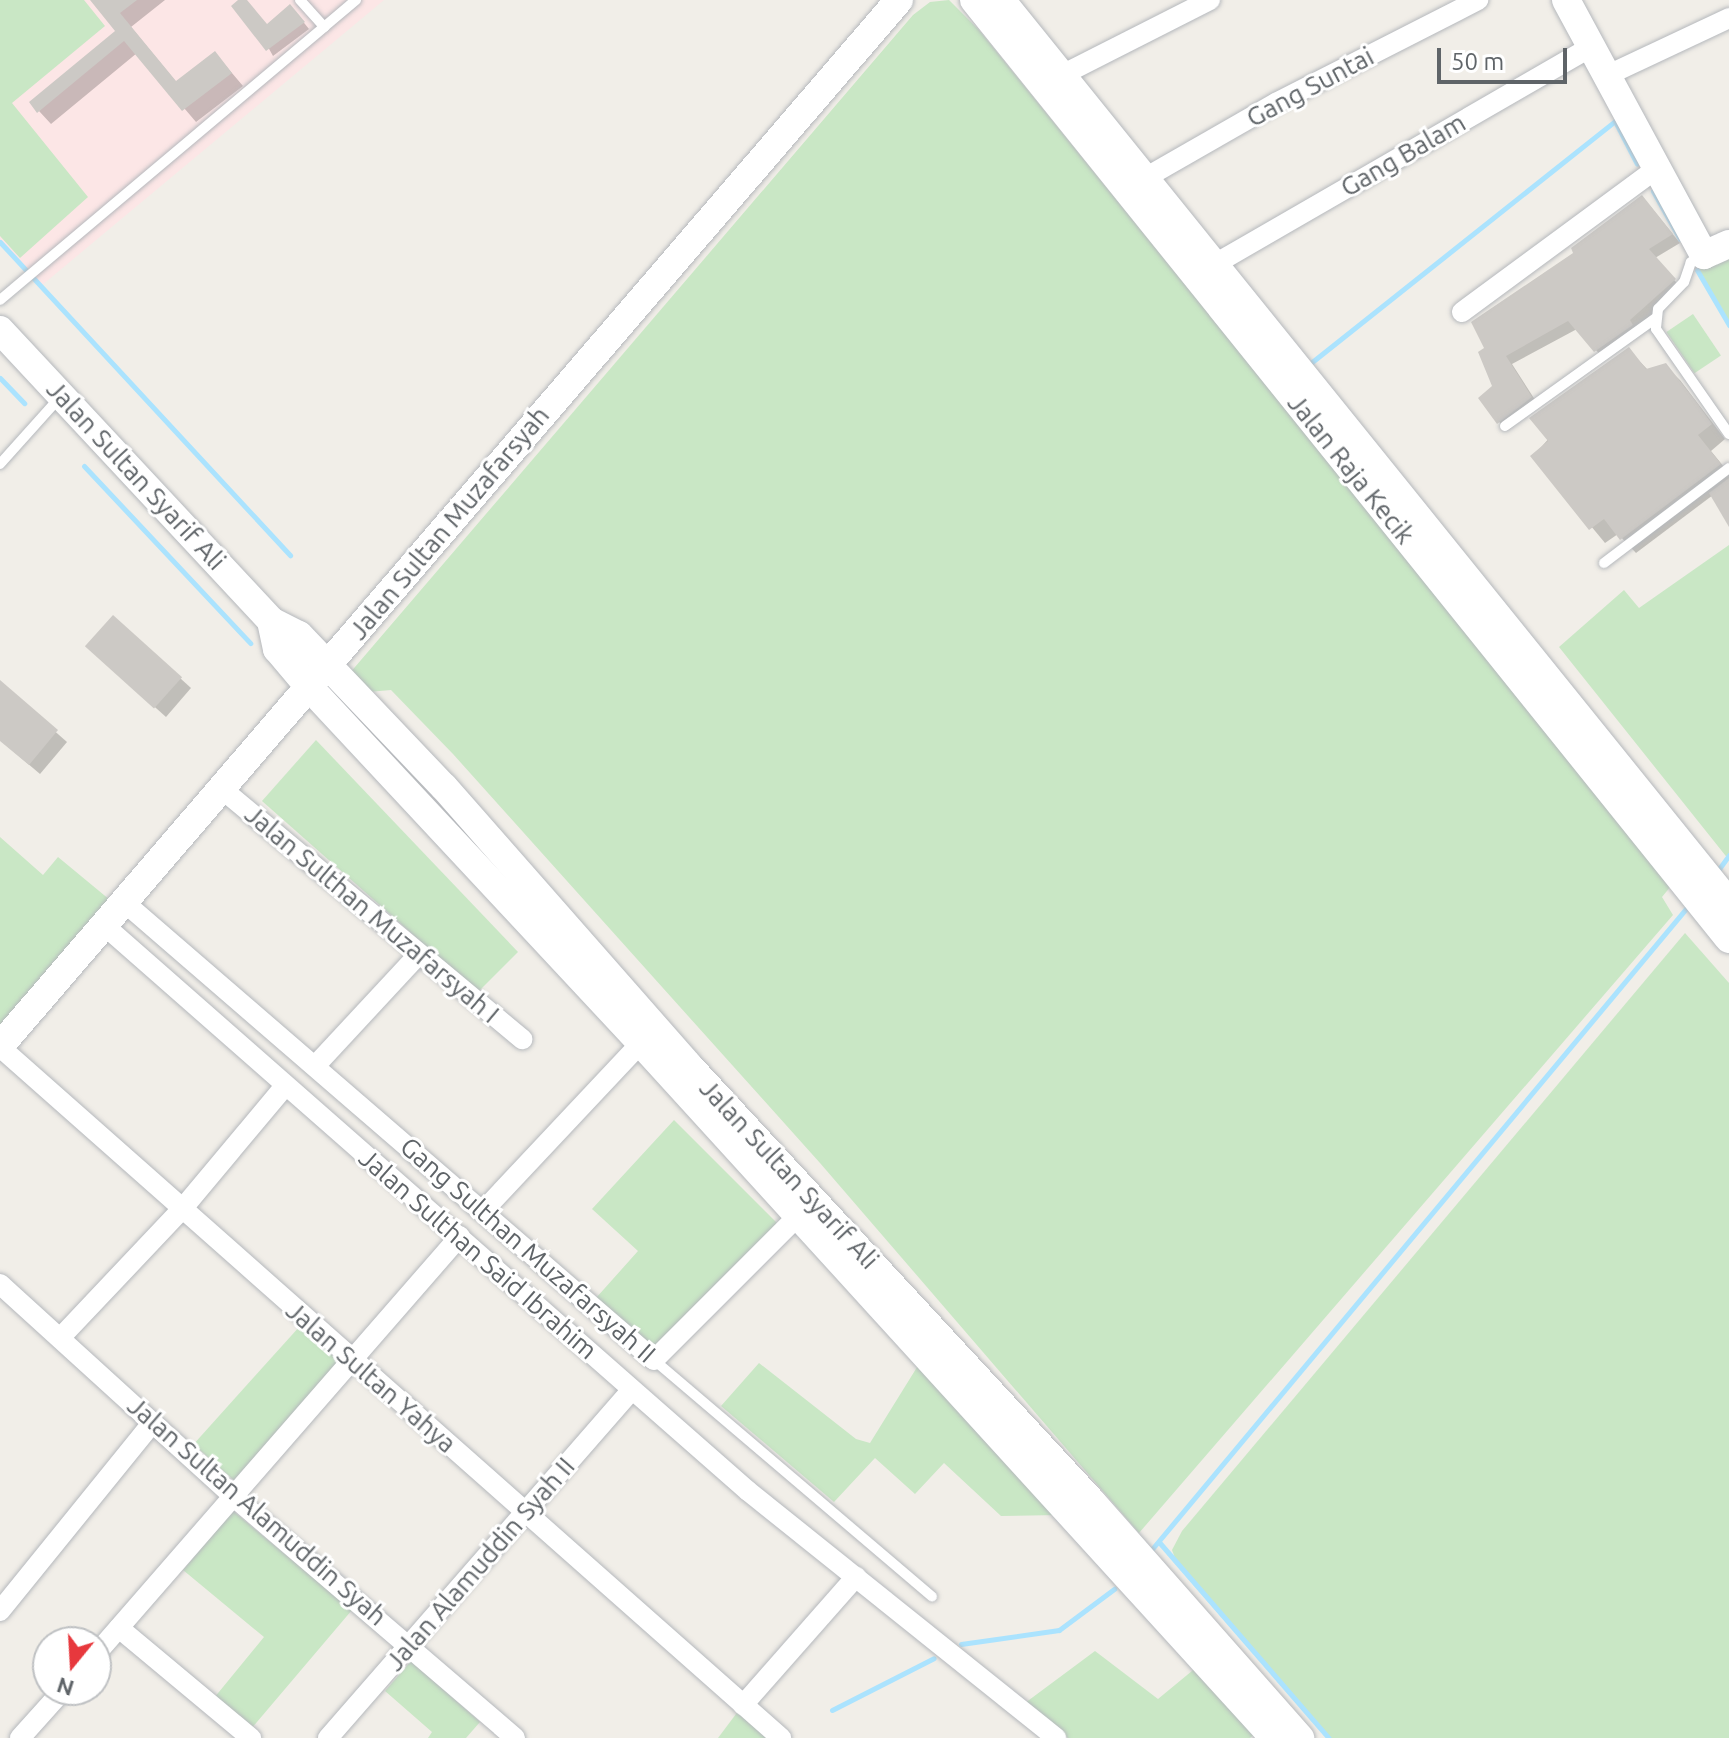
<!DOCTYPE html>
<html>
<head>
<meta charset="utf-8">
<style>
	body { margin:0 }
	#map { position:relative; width:1729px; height:1738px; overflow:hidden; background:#f1eee8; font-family:Ubuntu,sans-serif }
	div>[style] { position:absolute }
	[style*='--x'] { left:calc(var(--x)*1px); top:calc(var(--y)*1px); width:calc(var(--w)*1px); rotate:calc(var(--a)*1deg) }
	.medical>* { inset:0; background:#fce6e6 }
	.green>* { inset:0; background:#c9e7c5; transform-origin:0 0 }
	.shadow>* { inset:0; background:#0003 }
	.stream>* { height:5px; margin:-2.5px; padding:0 2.5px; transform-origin:2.5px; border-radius:2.5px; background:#abe3fe }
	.building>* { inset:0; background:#ccc9c5; transform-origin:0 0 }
	.roads { filter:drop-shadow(0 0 2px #b5b8bc) drop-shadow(0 0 2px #b5b8bc) }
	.lane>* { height:10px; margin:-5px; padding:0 5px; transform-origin:5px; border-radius:5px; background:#fff }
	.street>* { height:20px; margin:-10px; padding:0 10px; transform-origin:10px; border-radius:10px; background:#fff }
	.secondary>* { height:28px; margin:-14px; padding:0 14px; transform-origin:14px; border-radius:14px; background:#fff }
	span { translate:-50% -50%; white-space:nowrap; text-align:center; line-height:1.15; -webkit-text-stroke:6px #fff; paint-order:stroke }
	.street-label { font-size:26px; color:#5f6468 }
	.north { position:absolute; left:32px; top:1626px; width:80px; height:80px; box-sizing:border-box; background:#fff; border:2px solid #bfc1c3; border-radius:50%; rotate:198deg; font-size:22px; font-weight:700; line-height:32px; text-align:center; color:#5f6468 }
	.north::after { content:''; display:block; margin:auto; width:28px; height:36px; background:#e7383d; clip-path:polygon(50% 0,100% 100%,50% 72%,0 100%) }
	.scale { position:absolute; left:1437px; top:48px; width:130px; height:36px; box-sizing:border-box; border:4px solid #5f6468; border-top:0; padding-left:10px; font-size:24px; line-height:28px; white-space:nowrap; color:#5f6468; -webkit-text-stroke:6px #fff; paint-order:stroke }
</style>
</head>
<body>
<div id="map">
	<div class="medical">
		<i style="clip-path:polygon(0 0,384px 0,41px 286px,0 242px)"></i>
	</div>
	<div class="green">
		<i style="clip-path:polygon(0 0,84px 0,105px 26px,12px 103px,88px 197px,20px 258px,0 236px)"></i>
		<i style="clip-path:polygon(949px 0,979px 30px,1671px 886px,1662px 897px,1673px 915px,1139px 1533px,820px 1163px,453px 754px,391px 690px,368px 692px,349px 674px,913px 15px,930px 2px)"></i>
		<i style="clip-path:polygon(1729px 256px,1729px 325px,1697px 270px)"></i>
		<i style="left:1693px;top:314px;width:50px;height:32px;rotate:56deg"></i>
		<i style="clip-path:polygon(1729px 545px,1729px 860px,1559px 647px,1624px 590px,1639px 608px)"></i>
		<i style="clip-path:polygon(316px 740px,518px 952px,478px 992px,262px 801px)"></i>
		<i style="clip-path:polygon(0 837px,43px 875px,58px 857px,110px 900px,0 1028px)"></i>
		<i style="clip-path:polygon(1685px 933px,1729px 983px,1729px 1738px,1327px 1738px,1178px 1566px,1172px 1550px,1182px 1531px)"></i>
		<i style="clip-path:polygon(674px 1120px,778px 1224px,655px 1350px,596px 1298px,638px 1251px,592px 1209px)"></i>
		<i style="left:300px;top:1326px;width:54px;height:159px;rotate:42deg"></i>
		<i style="clip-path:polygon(759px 1363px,856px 1439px,870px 1443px,919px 1364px,1058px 1515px,1001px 1516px,944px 1463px,915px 1494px,875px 1458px,834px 1502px,721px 1406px)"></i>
		<i style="clip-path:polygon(233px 1511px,352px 1610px,251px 1729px,214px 1698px,264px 1637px,183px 1570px)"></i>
		<i style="clip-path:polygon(1095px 1651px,1158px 1699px,1198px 1666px,1258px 1731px,1250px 1738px,1068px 1738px,1025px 1703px)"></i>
		<i style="clip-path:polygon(411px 1661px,480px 1722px,466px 1738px,428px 1738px,432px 1732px,385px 1691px)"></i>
		<i style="clip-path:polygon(739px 1710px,772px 1738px,718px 1738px)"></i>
	</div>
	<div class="shadow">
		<i style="clip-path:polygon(93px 0,165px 0,131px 27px,177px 83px,215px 53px,243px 86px,196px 122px,137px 53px,51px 124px,39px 111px,118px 31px)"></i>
		<i style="clip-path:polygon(242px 0,268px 26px,296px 13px,309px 29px,273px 56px)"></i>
		<i style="clip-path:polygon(1650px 206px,1680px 243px,1655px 258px,1682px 289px,1604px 359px,1577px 329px,1512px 364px,1539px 406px,1507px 431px,1480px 399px,1494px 387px,1480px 353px)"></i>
		<i style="clip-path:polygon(1629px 350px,1648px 370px,1665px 366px,1680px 380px,1725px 439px,1711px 451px,1729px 473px,1729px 523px,1713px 495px,1636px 553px,1618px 534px,1605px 543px,1533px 456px)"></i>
		<i style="clip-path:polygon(100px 658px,180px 678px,191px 688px,166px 717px)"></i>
		<i style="clip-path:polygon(0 683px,67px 742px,40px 774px,0 740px)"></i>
	</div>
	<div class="stream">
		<i style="--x:1653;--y:191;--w:55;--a:60.6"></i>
		<i style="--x:0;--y:242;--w:427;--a:47.2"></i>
		<i style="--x:1697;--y:270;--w:64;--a:59.8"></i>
		<i style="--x:1312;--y:362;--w:387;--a:-38.5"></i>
		<i style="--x:1615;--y:121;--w:48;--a:62.9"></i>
		<i style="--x:0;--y:378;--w:35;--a:46"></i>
		<i style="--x:84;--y:466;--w:243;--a:46.8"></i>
		<i style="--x:1716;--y:873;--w:22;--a:-54"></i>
		<i style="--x:1159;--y:1542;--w:259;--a:49.1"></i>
		<i style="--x:1152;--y:1549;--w:839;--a:-50.18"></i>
		<i style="--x:961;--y:1644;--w:99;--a:-8.1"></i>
		<i style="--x:1059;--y:1630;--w:69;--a:-36.7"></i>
		<i style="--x:832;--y:1710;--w:114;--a:-27"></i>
	</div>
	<div class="building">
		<i style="clip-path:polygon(90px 0,137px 0,120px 13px,176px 81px,215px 51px,232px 73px,182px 111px,124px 41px,37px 113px,29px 102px,115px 31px)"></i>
		<i style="clip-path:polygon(238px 0,247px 0,267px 24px,290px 4px,305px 22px,266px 51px,231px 6px)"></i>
		<i style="clip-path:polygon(1642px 195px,1673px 234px,1649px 249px,1676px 279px,1630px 320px,1633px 325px,1594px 352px,1568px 321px,1506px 356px,1532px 397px,1497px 424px,1478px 398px,1492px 386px,1478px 352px,1484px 348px,1471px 322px,1573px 253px,1571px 248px)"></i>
		<i style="clip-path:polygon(1629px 347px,1646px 369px,1666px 363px,1697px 403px,1712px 424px,1698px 435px,1721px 464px,1620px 540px,1604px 519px,1589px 530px,1530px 456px,1548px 441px,1529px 418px)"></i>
		<i style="clip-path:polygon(1729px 478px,1729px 527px,1709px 493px)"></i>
		<i style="left:113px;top:615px;width:93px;height:42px;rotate:42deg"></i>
		<i style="clip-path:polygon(0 680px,58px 730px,29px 765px,0 741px)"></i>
	</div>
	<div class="roads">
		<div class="lane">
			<i style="--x:300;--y:0;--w:36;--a:48"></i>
			<i style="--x:324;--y:27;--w:42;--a:-40.2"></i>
			<i style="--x:1702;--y:256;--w:13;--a:151"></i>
			<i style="--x:1691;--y:262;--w:21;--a:109"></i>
			<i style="--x:1684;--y:282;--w:37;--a:134"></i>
			<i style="--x:1658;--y:309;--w:20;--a:96"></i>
			<i style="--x:1656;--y:329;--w:128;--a:55.2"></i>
			<i style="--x:0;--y:300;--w:424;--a:-40.1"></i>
			<i style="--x:1505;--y:426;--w:187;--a:-35.6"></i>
			<i style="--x:0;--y:464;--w:91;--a:-48.1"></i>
			<i style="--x:1604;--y:563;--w:157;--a:-37.2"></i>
			<i style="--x:654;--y:1360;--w:365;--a:40.4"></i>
		</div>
		<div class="street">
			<i style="--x:1062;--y:75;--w:166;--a:-26.9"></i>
			<i style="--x:1608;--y:75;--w:134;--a:-25.2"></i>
			<i style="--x:1145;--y:178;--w:151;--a:-29.8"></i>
			<i style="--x:1276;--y:103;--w:227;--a:-27"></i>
			<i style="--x:1215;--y:264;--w:435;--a:-30"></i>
			<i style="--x:1462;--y:312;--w:245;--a:-36.4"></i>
			<i style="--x:222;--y:789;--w:391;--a:39.8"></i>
			<i style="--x:124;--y:902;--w:700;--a:40.83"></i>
			<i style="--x:654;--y:1360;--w:202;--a:-45"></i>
			<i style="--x:105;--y:926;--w:856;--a:41.31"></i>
			<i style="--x:748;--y:1491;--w:395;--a:38.7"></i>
			<i style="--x:0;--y:1047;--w:1043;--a:41.5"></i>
			<i style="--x:315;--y:1066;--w:151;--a:-47.1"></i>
			<i style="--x:484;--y:1210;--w:229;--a:-46.8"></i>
			<i style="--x:0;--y:1284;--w:316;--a:42.3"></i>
			<i style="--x:234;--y:1497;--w:370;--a:40.6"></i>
			<i style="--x:61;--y:1337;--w:178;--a:-46.6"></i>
			<i style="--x:183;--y:1208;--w:159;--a:-50.1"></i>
			<i style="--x:0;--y:1611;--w:243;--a:-51"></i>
			<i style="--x:119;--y:1628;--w:172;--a:39.8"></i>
			<i style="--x:96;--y:1654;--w:554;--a:-48.95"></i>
			<i style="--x:743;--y:1705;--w:171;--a:-48.6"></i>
			<i style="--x:20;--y:1738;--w:64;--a:-48.1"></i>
			<i style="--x:328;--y:1738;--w:462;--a:-48.9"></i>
		</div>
		<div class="secondary">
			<i style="--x:974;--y:0;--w:1205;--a:51.2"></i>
			<i style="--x:1001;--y:0;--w:1160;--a:51.12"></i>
			<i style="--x:1566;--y:0;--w:290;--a:61.6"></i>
			<i style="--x:1704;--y:255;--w:27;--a:-24"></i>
			<i style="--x:0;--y:330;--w:398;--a:47"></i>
			<i style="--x:271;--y:621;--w:31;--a:27"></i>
			<i style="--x:299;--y:635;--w:210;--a:46.4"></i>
			<i style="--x:444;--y:787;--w:371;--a:48.7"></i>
			<i style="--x:689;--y:1066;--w:594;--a:47.25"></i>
			<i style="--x:1092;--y:1502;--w:315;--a:48.6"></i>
			<i style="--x:271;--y:621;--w:29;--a:78"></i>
			<i style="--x:277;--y:649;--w:51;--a:49.8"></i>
			<i style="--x:310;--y:688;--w:485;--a:47"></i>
			<i style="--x:641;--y:1043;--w:940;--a:47.67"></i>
			<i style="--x:0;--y:1046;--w:1379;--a:-49.32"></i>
		</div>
	</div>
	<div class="street-label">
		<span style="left:1310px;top:87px;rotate:-28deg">Gang Suntai</span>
		<span style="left:1403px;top:155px;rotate:-30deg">Gang Balam</span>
		<span style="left:1351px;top:469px;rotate:51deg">Jalan Raja Kecik</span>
		<span style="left:136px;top:475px;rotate:47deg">Jalan Sultan Syarif Ali</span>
		<span style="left:449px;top:523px;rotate:-50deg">Jalan Sultan Muzafarsyah</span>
		<span style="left:372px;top:914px;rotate:40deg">Jalan Sulthan Muzafarsyah I</span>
		<span style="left:789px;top:1174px;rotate:47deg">Jalan Sultan Syarif Ali</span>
		<span style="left:528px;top:1250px;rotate:41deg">Gang Sulthan Muzafarsyah II</span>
		<span style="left:478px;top:1254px;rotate:41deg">Jalan Sulthan Said Ibrahim</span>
		<span style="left:371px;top:1377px;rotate:41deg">Jalan Sultan Yahya</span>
		<span style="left:257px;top:1511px;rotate:41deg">Jalan Sultan Alamuddin Syah</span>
		<span style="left:480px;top:1564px;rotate:-49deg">Jalan Alamuddin Syah II</span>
	</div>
	<div class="north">N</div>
	<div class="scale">50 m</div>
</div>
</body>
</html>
